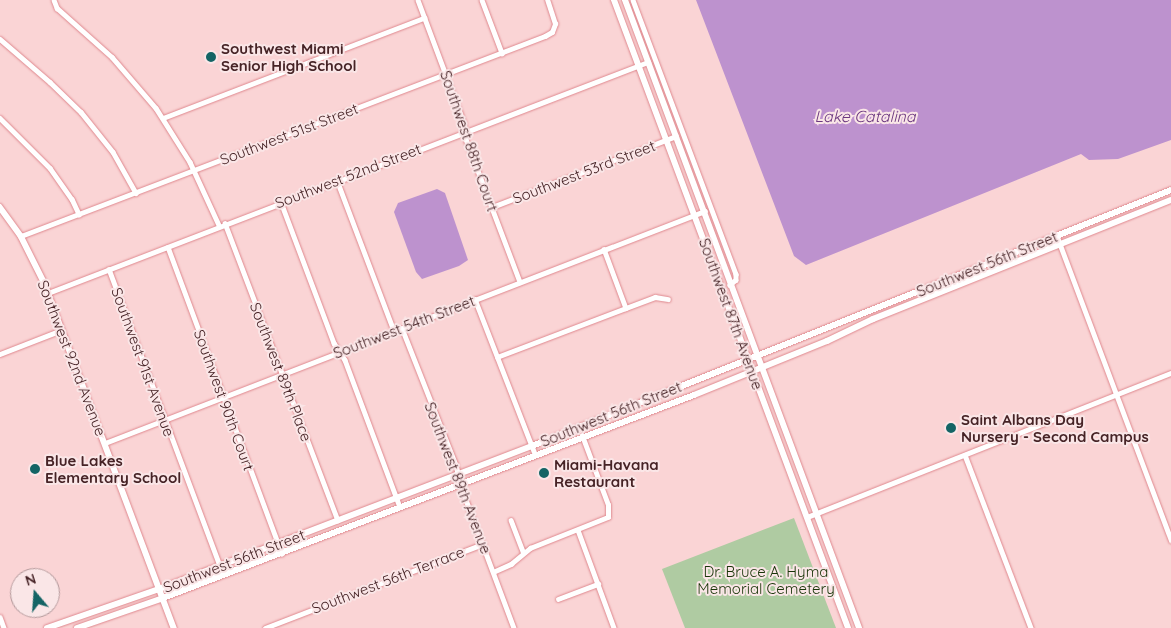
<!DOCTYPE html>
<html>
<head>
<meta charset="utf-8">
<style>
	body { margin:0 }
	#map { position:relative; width:1171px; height:628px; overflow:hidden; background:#fad4d5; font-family:Quicksand,sans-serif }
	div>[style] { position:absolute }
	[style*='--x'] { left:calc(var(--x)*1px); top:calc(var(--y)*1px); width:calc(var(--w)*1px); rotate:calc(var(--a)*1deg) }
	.green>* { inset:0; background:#afcba2 }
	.water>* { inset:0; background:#bd92ce }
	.roads { filter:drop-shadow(0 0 1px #df888e) drop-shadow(0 0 1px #df888e) }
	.minor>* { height:4.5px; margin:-2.25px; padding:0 2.25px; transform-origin:2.25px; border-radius:2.25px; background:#fff }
	.tertiary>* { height:5.5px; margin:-2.75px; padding:0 2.75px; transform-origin:2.75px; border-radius:2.75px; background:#fff }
	.secondary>* { height:6px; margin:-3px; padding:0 3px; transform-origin:3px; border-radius:3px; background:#fff }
	.dots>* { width:14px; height:14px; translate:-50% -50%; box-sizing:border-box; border:2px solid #fae6e7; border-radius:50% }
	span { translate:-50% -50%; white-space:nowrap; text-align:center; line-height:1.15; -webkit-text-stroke:4px #fae6e7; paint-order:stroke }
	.poi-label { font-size:15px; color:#462326; font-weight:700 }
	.left { translate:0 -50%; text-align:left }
	.street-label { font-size:15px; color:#462326 }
	.park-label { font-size:15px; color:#193508 }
	.water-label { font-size:16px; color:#6b377f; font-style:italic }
	.north { position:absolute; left:10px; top:568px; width:50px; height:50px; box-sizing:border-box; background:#fae6e7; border:1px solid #b2989a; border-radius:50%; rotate:342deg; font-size:14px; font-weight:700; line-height:20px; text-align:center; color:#462326 }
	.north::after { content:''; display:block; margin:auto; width:18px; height:22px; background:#146465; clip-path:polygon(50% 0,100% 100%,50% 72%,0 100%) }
</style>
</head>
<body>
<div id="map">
	<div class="green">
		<i style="clip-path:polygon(794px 518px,836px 628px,685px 628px,662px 569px)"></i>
	</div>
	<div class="water">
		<i style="clip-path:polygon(696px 0,1171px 0,1171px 140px,1118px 159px,1089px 160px,1081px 154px,806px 265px,794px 256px)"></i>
		<i style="clip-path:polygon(437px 189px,445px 193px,468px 260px,459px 266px,422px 279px,416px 272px,394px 212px,398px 203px)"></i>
	</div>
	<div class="roads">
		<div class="minor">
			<i style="--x:54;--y:0;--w:9;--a:69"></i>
			<i style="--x:57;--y:8;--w:74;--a:41.7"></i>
			<i style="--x:112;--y:57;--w:67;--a:49.2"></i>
			<i style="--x:156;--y:108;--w:64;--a:57.8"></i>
			<i style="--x:190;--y:162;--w:69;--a:65.3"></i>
			<i style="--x:418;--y:0;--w:131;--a:69.5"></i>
			<i style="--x:464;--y:123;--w:16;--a:83"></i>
			<i style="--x:466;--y:139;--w:153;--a:69.3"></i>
			<i style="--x:482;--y:0;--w:57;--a:69.3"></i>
			<i style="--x:633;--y:0;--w:293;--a:69.4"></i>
			<i style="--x:736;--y:274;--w:6;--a:90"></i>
			<i style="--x:736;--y:280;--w:8;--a:140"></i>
			<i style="--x:0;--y:39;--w:66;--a:40.7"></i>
			<i style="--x:50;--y:82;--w:43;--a:44.1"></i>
			<i style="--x:81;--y:112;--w:51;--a:51.3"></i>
			<i style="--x:113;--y:152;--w:47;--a:60.7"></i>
			<i style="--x:0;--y:118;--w:71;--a:45"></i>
			<i style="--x:50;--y:168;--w:38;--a:55"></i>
			<i style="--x:72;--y:199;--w:17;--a:65"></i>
			<i style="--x:163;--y:118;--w:280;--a:-21"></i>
			<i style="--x:337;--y:180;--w:161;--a:69.3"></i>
			<i style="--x:281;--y:202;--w:151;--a:69.4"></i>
			<i style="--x:334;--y:343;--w:20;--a:57"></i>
			<i style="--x:345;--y:360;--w:157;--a:69.5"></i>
			<i style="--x:492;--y:207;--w:197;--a:-21.1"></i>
			<i style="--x:225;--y:223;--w:318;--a:69.2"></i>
			<i style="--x:21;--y:236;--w:561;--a:-20.89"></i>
			<i style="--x:545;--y:36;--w:8;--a:-30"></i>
			<i style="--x:552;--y:32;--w:9;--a:-69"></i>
			<i style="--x:555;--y:24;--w:25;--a:-108"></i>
			<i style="--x:1057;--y:236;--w:325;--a:69.4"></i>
			<i style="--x:168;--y:247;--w:327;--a:69.6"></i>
			<i style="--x:604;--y:249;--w:63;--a:69.6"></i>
			<i style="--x:109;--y:269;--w:317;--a:69.5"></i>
			<i style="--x:48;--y:293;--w:643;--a:-21.06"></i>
			<i style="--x:475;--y:299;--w:166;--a:68.8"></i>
			<i style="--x:402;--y:328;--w:147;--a:68.5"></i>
			<i style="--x:456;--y:465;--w:25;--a:76"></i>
			<i style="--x:462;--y:489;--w:148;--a:69.5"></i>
			<i style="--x:0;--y:354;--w:66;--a:-21.2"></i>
			<i style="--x:497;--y:357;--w:169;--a:-20.8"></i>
			<i style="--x:655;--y:297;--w:13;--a:9"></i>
			<i style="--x:105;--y:443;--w:643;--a:-21.14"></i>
			<i style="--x:965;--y:455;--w:185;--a:69.1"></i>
			<i style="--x:807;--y:517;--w:391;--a:-21.6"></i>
			<i style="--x:511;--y:520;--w:34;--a:69"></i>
			<i style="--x:578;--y:530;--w:104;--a:69.8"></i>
			<i style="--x:493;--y:572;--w:20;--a:-24"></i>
			<i style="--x:511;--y:564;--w:25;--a:-40"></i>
			<i style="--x:530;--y:548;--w:84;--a:-21.7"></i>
			<i style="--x:608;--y:517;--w:12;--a:-90"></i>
			<i style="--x:608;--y:505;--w:74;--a:-110.6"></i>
			<i style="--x:558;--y:599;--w:43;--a:-20.6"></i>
			<i style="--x:0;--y:617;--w:12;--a:70"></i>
			<i style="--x:265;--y:628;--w:234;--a:-21.1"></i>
		</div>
		<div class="tertiary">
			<i style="--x:0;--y:207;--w:36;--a:54"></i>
			<i style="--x:21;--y:236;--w:51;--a:63.4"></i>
			<i style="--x:44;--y:282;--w:370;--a:69.4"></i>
		</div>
		<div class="secondary">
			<i style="--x:614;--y:0;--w:670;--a:69.56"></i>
			<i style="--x:625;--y:0;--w:670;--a:69.56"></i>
			<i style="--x:47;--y:628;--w:119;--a:-19.2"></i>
			<i style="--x:159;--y:589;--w:399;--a:-21"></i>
			<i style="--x:532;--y:446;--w:688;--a:-21.83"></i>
			<i style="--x:77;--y:628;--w:91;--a:-19.2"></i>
			<i style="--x:163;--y:598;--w:568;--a:-20.92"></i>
			<i style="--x:694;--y:395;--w:144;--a:-22.1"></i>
			<i style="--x:827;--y:341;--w:51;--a:-25.6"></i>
			<i style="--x:873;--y:319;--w:321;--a:-21.8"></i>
		</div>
	</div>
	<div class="dots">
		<i style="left:211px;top:57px;background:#146465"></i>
		<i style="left:951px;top:428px;background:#146465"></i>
		<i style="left:35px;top:469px;background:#146465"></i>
		<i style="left:544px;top:473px;background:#146465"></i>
	</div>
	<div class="poi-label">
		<span class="left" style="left:221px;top:57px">Southwest Miami<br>Senior High School</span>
		<span class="left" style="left:961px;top:428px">Saint Albans Day<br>Nursery - Second Campus</span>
		<span class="left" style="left:45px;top:469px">Blue Lakes<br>Elementary School</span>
		<span class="left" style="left:554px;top:473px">Miami-Havana<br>Restaurant</span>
	</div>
	<div class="street-label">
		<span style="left:289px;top:134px;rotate:-21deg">Southwest 51st Street</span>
		<span style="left:469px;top:141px;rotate:71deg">Southwest 88th Court</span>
		<span style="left:584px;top:172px;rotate:-21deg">Southwest 53rd Street</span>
		<span style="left:348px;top:176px;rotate:-21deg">Southwest 52nd Street</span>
		<span style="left:987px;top:264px;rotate:-22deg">Southwest 56th Street</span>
		<span style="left:731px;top:314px;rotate:70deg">Southwest 87th Avenue</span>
		<span style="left:404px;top:327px;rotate:-21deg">Southwest 54th Street</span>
		<span style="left:72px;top:358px;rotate:69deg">Southwest 92nd Avenue</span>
		<span style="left:143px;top:362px;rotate:70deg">Southwest 91st Avenue</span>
		<span style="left:281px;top:372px;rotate:69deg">Southwest 89th Place</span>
		<span style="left:224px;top:400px;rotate:70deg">Southwest 90th Court</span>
		<span style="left:611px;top:414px;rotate:-22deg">Southwest 56th Street</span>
		<span style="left:458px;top:478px;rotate:69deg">Southwest 89th Avenue</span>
		<span style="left:234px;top:561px;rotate:-21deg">Southwest 56th Street</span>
		<span style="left:388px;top:580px;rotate:-21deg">Southwest 56th Terrace</span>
	</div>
	<div class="park-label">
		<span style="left:766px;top:580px">Dr. Bruce A. Hyma<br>Memorial Cemetery</span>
	</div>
	<div class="water-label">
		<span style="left:865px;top:116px">Lake Catalina</span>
	</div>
	<div class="north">N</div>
</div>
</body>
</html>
